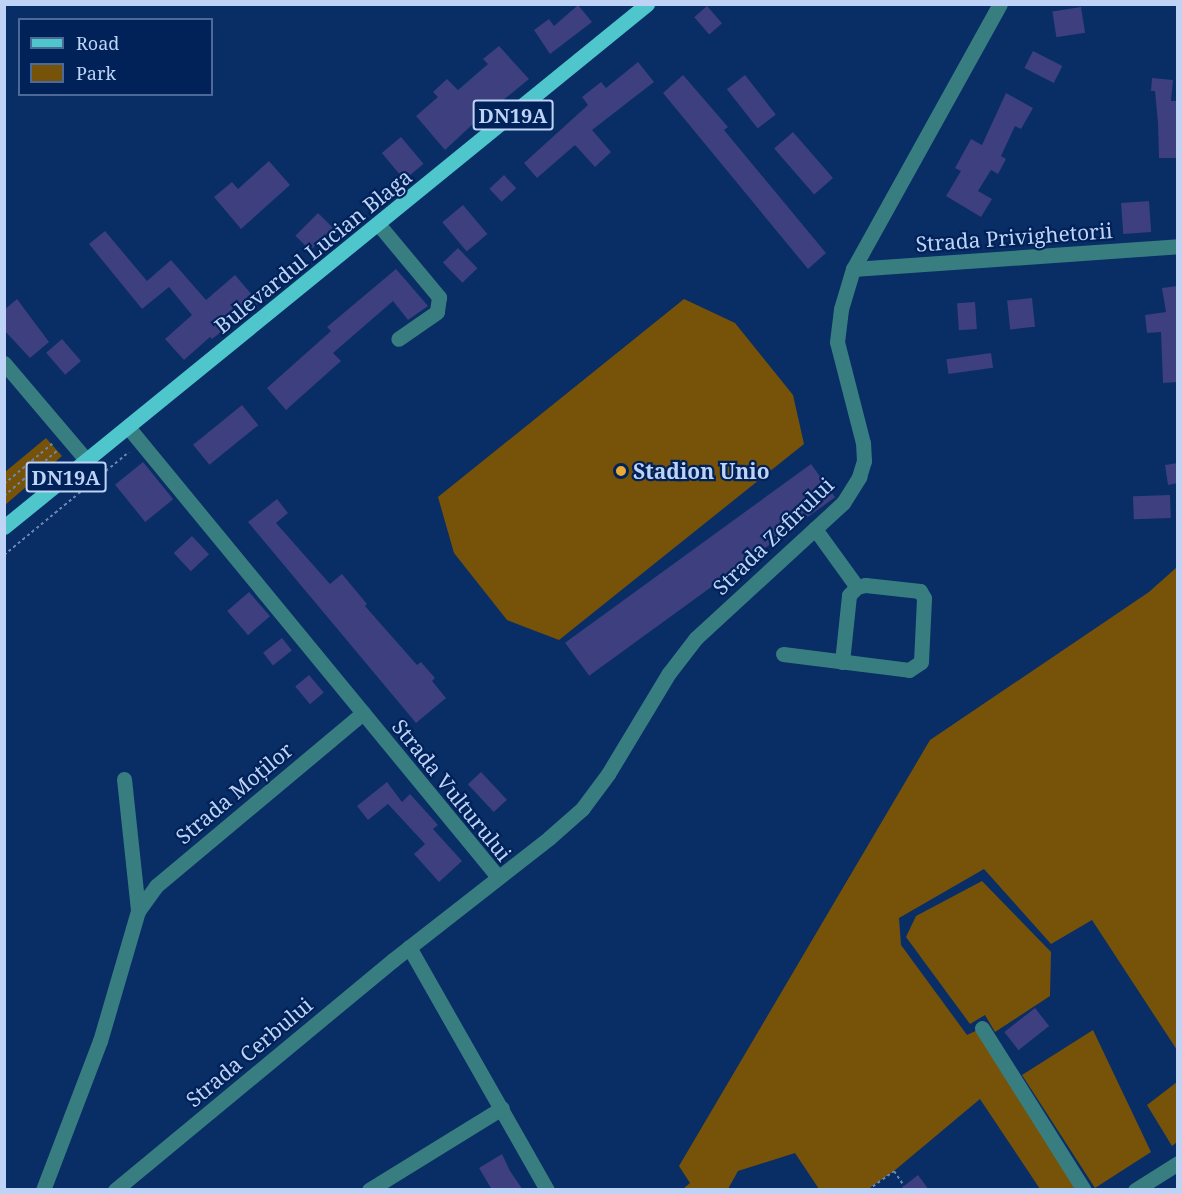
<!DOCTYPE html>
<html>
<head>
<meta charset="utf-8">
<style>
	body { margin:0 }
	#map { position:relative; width:1182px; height:1194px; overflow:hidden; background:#092d65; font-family:"Noto Serif",serif }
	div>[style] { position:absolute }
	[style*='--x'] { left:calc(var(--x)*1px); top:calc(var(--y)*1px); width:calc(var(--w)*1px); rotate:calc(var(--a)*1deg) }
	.green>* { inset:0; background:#765309 }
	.building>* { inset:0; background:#3d3f7f; transform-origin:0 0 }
	.path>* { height:2px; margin-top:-1px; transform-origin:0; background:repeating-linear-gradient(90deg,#6a86b3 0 3px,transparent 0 6px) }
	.minor>* { height:15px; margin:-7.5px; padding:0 7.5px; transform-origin:7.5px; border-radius:7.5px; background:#387e81 }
	.major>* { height:15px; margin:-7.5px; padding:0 7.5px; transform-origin:7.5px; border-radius:7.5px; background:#4fc6cb }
	.dots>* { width:16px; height:16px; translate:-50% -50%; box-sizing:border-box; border:3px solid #002259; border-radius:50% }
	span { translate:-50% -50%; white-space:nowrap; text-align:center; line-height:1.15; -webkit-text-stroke:4.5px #002259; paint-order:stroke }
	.shield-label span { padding:2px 4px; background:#002259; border:2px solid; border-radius:4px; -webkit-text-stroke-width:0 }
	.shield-label { font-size:20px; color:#bed3f6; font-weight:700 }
	.street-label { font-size:21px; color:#bed3f6 }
	.poi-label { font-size:21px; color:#bed3f6; font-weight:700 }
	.left { translate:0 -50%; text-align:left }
	.frame { position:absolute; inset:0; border:6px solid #bed3f6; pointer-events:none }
	.legend { position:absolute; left:18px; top:18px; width:195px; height:78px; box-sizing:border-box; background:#002259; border:2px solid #4c6998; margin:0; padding:8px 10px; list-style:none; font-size:18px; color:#bed3f6 }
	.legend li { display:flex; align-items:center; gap:12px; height:30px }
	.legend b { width:30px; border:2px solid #4c6998 }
</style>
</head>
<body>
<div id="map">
	<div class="green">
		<i style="clip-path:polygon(684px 299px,735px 323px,793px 395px,804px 444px,559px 640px,507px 620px,454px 553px,438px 497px)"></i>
		<i style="clip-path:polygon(46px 438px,62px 456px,5px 505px,5px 472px)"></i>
		<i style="clip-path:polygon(1177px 567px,1177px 1050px,1092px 920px,1051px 944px,984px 869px,899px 918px,901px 945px,967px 1035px,982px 1028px,1084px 1189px,1040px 1189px,980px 1099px,894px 1171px,868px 1189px,819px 1189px,795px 1153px,738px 1171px,728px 1189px,683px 1189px,690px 1183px,679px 1166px,930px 740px,1149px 592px)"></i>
		<i style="clip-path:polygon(982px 881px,1051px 952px,1050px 996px,995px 1032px,985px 1015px,970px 1024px,906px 937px,916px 916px)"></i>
		<i style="clip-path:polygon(1093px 1030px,1151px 1152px,1095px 1188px,1022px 1075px)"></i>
		<i style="clip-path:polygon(1177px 1082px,1177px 1142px,1172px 1146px,1147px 1105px)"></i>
	</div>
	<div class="building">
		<i style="clip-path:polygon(578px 5px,592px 22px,550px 54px,534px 30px,549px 19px,554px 26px)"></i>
		<i style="left:707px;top:6px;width:23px;height:17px;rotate:49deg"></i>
		<i style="left:1081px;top:7px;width:26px;height:29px;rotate:81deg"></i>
		<i style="clip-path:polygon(499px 46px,529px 79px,490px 111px,489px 109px,445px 150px,416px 116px,438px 97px,433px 92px,447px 79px,458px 90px,488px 64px,483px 59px)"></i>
		<i style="left:1033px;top:51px;width:33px;height:19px;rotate:27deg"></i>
		<i style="clip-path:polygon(638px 62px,654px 82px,592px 130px,611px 152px,595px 167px,575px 145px,537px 178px,524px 163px,588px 105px,582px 97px,601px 82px,606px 88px)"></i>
		<i style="clip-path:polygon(683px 75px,728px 127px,724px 130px,826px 253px,808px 269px,663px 93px)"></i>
		<i style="left:745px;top:75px;width:50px;height:23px;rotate:52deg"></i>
		<i style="clip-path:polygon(1152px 78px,1173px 80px,1171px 101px,1178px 101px,1178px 158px,1159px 158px,1158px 123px,1155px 91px,1151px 91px)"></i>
		<i style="clip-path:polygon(1006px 93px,1033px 108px,1021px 129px,1015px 126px,1001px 156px,1006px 159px,998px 174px,991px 170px,978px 191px,992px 199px,981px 217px,946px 196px,961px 171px,955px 168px,971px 139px,982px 145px)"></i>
		<i style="left:793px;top:132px;width:61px;height:25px;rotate:49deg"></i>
		<i style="left:401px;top:137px;width:35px;height:25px;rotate:50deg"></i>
		<i style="clip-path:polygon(269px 161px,290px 185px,241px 229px,214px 197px,232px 182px,238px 189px)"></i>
		<i style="left:504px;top:175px;width:18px;height:20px;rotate:47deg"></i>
		<i style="left:1149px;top:201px;width:31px;height:28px;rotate:86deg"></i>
		<i style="left:463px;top:205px;width:38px;height:27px;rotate:50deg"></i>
		<i style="left:318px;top:213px;width:21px;height:32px;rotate:45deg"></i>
		<i style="clip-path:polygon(105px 231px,147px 281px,171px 260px,206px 300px,235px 275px,259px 303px,212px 339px,210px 337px,184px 360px,165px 339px,192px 315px,169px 287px,142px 309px,89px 244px)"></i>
		<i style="left:458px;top:248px;width:28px;height:21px;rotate:46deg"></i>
		<i style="clip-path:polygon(396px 269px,428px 306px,408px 320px,393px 301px,333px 353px,341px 361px,286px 410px,267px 388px,331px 331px,327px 327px)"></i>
		<i style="clip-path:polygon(1178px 286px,1178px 382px,1163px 383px,1161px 332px,1147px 333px,1145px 315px,1166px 312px,1162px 288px)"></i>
		<i style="left:1032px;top:298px;width:29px;height:25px;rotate:84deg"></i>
		<i style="clip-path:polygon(17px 299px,49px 342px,30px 358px,4px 330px,4px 310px)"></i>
		<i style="left:975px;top:302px;width:27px;height:18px;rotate:86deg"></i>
		<i style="left:62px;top:339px;width:29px;height:21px;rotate:49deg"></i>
		<i style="left:991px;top:353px;width:15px;height:45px;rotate:82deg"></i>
		<i style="left:242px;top:405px;width:26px;height:63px;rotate:51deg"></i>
		<i style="left:143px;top:462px;width:48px;height:36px;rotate:51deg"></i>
		<i style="clip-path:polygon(1178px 463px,1178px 483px,1168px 485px,1165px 465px)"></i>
		<i style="left:811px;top:464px;width:41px;height:304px;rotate:54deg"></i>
		<i style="left:1170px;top:495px;width:23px;height:37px;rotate:88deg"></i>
		<i style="clip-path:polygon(277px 499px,288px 513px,276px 523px,330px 584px,342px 574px,367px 604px,365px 606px,417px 665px,421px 662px,435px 678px,432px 681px,446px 698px,416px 723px,248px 522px)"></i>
		<i style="left:192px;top:536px;width:25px;height:25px;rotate:47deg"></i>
		<i style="left:249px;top:592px;width:32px;height:29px;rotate:49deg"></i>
		<i style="left:282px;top:638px;width:16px;height:24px;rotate:52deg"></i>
		<i style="left:309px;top:675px;width:23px;height:18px;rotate:50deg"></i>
		<i style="left:481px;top:772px;width:38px;height:18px;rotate:47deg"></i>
		<i style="clip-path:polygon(387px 782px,402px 802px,410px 794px,438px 825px,433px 829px,462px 861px,439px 882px,414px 854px,425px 844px,388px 804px,368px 820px,357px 806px)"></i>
		<i style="left:1035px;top:1008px;width:23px;height:39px;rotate:52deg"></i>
		<i style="clip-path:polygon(502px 1154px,510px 1171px,523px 1190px,492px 1190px,479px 1168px)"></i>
		<i style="clip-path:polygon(918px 1175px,929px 1190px,899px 1190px)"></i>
	</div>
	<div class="path">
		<i style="--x:4;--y:484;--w:64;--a:-39.9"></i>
		<i style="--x:4;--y:496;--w:72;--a:-40.5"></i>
		<i style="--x:4;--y:555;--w:162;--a:-39.5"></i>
		<i style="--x:868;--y:1190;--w:32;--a:-36"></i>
		<i style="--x:894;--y:1171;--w:18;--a:56"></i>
	</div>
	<div class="minor">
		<i style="--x:379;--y:225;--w:94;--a:50.2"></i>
		<i style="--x:439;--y:297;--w:15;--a:98"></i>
		<i style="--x:437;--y:312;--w:47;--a:145.3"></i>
		<i style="--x:853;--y:269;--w:326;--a:-4"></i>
		<i style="--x:4;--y:363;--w:128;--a:49.7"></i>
		<i style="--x:128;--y:427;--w:583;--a:50.57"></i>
		<i style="--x:783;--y:654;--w:127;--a:7.2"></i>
		<i style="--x:909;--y:670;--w:14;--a:-34"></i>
		<i style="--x:921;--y:662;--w:64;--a:-87.3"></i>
		<i style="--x:924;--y:598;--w:8;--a:-120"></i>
		<i style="--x:920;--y:591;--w:55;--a:-173.8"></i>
		<i style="--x:865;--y:585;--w:8;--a:166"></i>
		<i style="--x:857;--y:587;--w:72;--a:-125.9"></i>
		<i style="--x:842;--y:662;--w:67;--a:-84"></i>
		<i style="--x:849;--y:595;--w:11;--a:-45"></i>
		<i style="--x:124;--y:779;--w:133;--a:83.9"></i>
		<i style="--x:409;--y:947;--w:279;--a:60.4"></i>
		<i style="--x:982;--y:1028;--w:191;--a:57.8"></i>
		<i style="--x:43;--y:1190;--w:160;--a:-69.1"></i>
		<i style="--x:100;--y:1041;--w:135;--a:-73.7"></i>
		<i style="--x:138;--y:911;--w:31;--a:-54"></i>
		<i style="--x:156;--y:886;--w:270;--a:-39.9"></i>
		<i style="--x:115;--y:1190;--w:361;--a:-39.6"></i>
		<i style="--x:393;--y:960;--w:198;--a:-38"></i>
		<i style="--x:549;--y:838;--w:44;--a:-41.3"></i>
		<i style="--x:582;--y:809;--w:44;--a:-53.4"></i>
		<i style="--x:608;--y:774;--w:118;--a:-58.9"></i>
		<i style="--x:669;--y:673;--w:44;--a:-52.4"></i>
		<i style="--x:696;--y:638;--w:200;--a:-42.6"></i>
		<i style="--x:843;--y:503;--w:31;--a:-58"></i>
		<i style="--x:859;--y:477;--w:17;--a:-73"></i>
		<i style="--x:864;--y:461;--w:18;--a:-93"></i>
		<i style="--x:863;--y:443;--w:104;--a:-104.4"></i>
		<i style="--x:837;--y:342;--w:33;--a:-83"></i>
		<i style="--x:841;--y:309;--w:42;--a:-73.3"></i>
		<i style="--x:853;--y:269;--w:303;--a:-61"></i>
		<i style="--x:369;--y:1190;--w:156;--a:-31.7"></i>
		<i style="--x:1135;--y:1190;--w:51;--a:-32.1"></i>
	</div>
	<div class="major">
		<i style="--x:4;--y:527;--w:829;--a:-39.12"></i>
	</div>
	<div class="dots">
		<i style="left:621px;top:471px;background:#e8ab37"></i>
	</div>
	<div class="shield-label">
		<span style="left:513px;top:115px">DN19A</span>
		<span style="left:66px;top:477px">DN19A</span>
	</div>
	<div class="street-label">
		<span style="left:1014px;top:237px;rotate:-4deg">Strada Privighetorii</span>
		<span style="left:313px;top:251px;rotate:-39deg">Bulevardul Lucian Blaga</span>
		<span style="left:773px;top:536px;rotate:-44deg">Strada Zefirului</span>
		<span style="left:452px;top:790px;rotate:51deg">Strada Vulturului</span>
		<span style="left:234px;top:793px;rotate:-40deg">Strada Moților</span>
		<span style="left:249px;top:1052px;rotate:-40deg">Strada Cerbului</span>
	</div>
	<div class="poi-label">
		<span class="left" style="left:633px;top:471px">Stadion Unio</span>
	</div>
	<div class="frame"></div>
	<ul class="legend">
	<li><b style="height:8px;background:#4fc6cb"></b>Road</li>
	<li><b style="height:16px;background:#765309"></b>Park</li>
	</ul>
</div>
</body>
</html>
